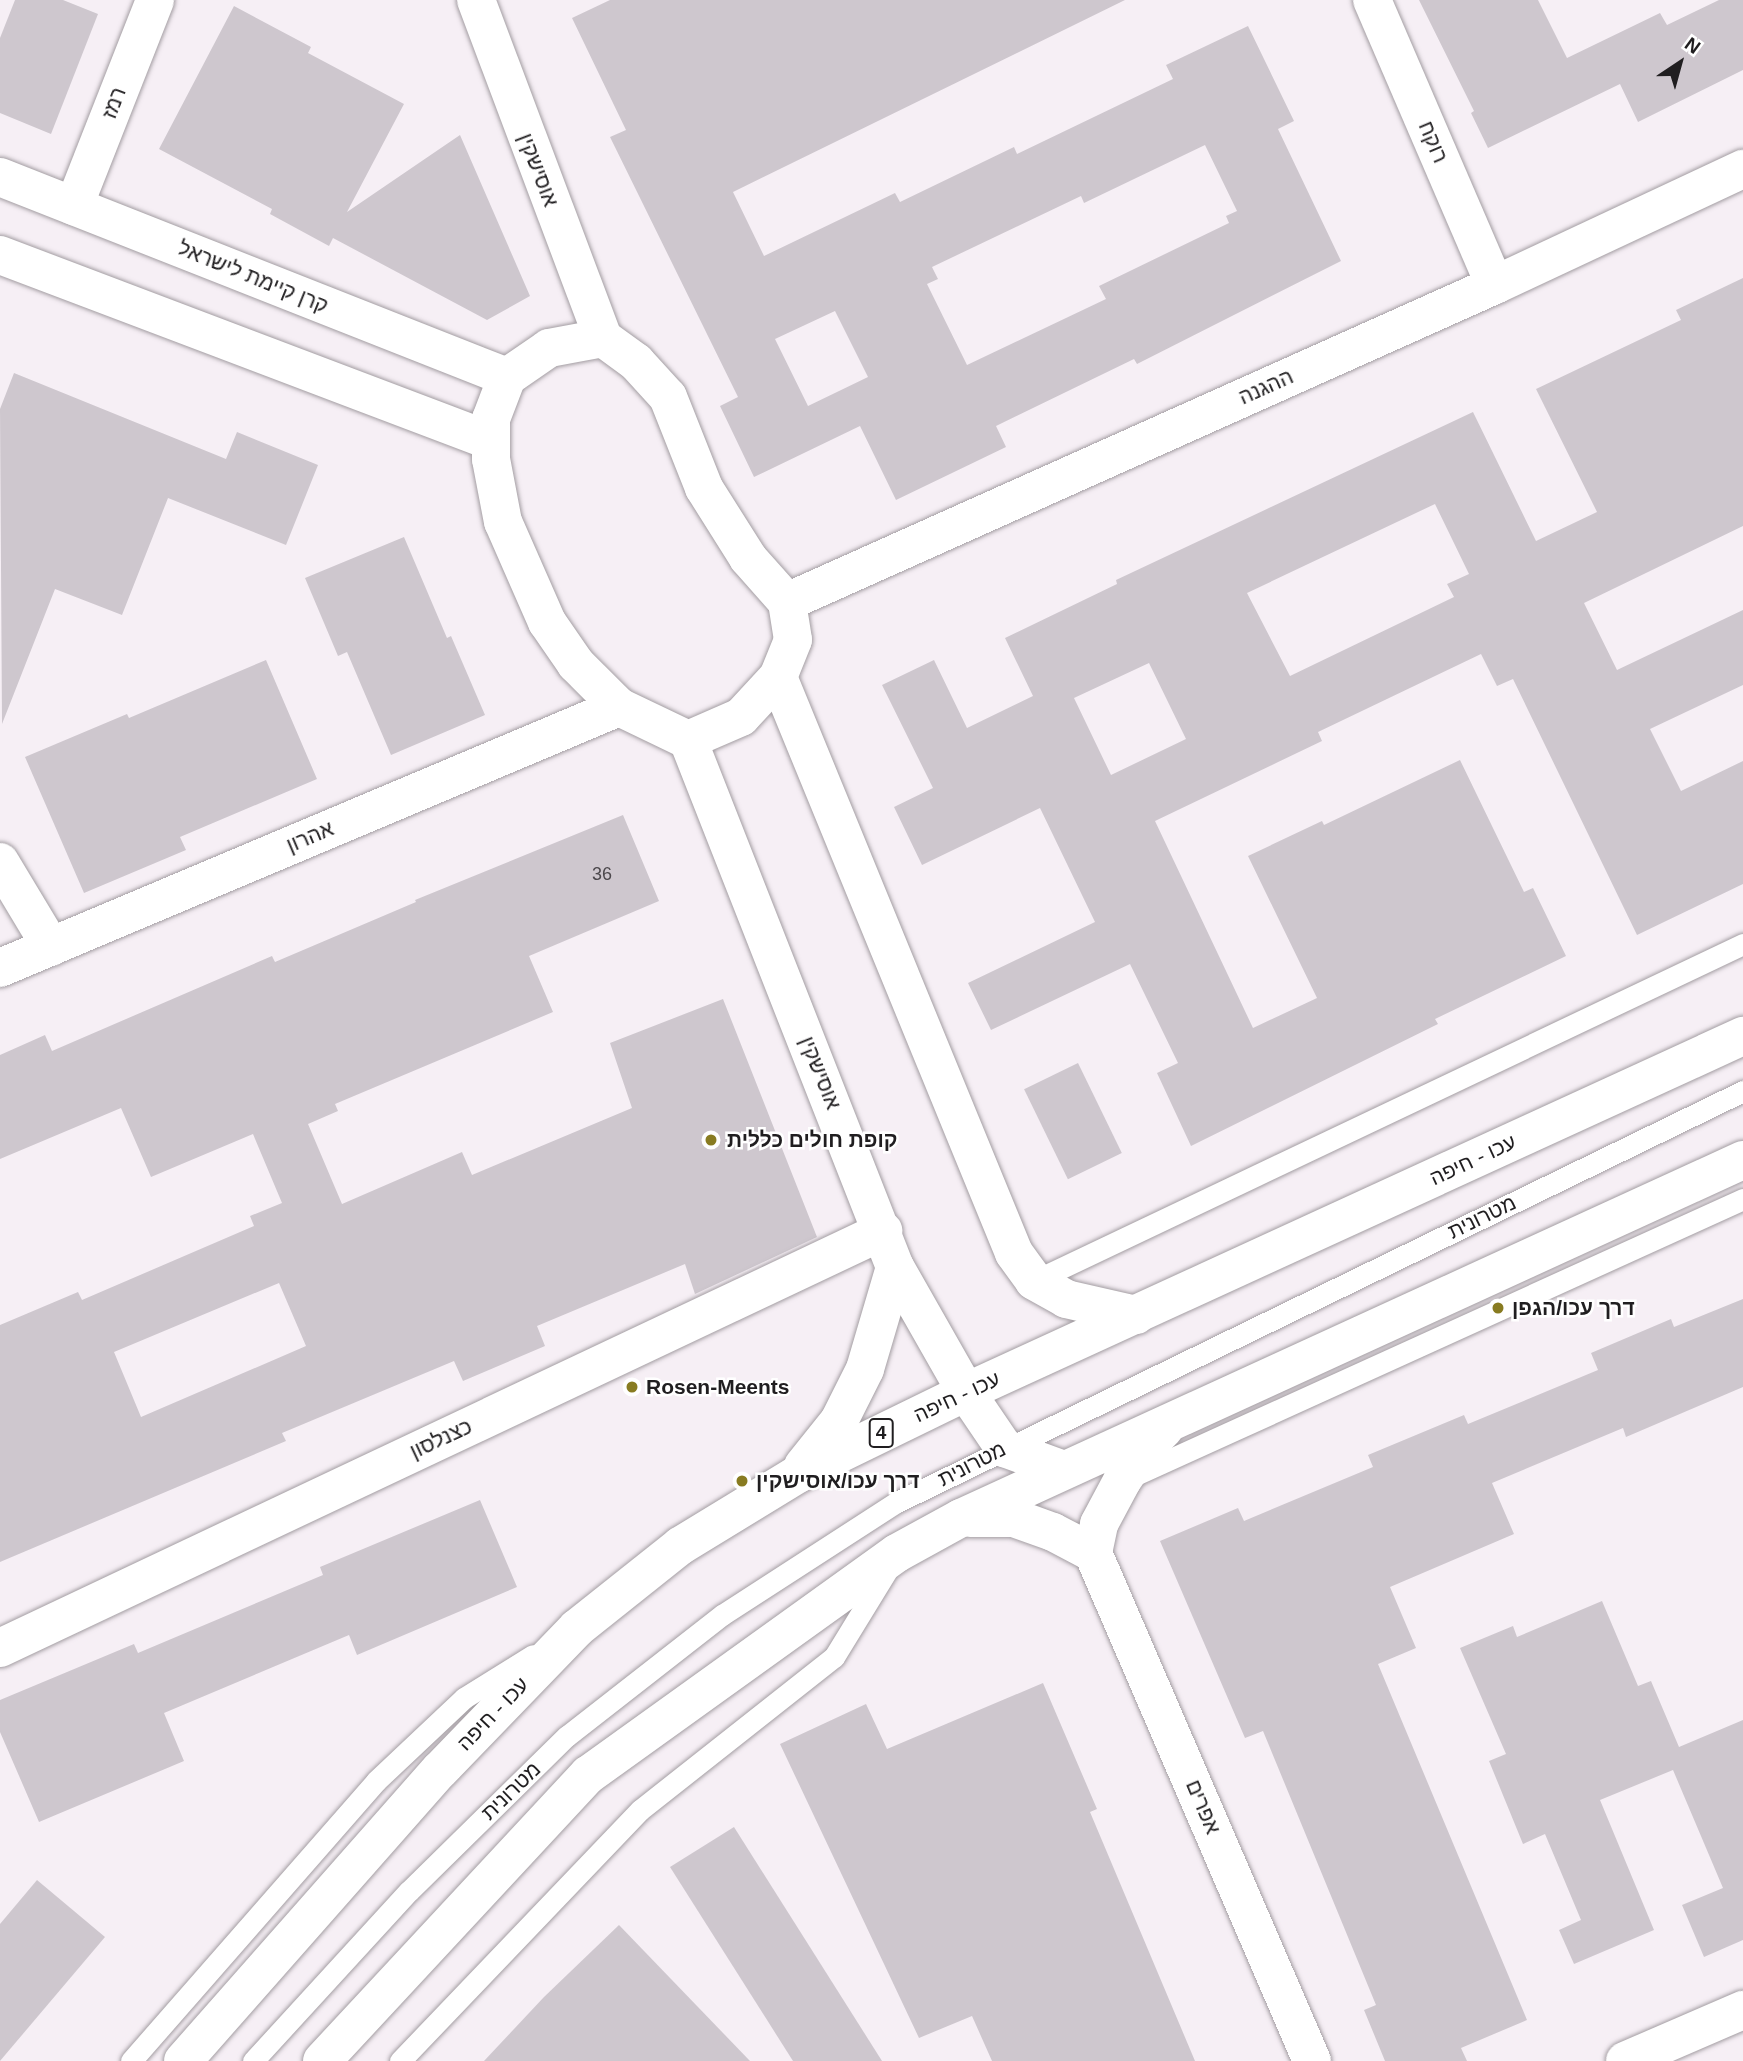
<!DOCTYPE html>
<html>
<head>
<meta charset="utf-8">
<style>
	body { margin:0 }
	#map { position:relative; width:1743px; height:2061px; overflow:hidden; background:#f6eff5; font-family:Arial,Heebo,sans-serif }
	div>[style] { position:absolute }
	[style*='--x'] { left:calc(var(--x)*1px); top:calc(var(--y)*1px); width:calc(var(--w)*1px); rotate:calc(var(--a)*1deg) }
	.building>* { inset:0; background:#cec7ce; transform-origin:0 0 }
	.roads { filter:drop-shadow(0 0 2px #a39da2) drop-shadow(0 0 2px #a39da2) }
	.lane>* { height:21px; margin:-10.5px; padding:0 10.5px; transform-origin:10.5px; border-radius:10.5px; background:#fff }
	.street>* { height:38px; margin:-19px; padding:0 19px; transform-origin:19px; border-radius:19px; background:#fff }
	.secondary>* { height:38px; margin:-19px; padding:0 19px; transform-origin:19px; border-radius:19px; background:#fff }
	.highway>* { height:38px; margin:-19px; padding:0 19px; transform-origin:19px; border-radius:19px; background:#fff }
	.dots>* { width:19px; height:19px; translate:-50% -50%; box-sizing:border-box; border:4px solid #fff; border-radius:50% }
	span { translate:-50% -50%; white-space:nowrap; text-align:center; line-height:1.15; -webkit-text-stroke:5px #fff; paint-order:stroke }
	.number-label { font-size:18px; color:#4c484c }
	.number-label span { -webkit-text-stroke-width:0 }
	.shield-label span { padding:2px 5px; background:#fff; border:2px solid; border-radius:5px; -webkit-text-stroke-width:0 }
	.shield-label { font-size:19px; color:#201e20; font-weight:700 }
	.street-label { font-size:21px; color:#201e20 }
	.poi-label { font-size:21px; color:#201e20; font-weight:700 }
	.left { translate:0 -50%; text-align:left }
	.north { position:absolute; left:1645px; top:28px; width:70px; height:70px; -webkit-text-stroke:5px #fff; paint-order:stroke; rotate:36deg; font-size:19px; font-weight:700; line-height:28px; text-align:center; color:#201e20 }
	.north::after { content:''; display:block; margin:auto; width:24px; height:32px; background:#201e20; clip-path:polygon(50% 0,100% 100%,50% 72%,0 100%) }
</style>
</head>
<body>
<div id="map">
	<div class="building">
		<i style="clip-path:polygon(15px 0,63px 0,98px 14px,51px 134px,0 113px,0 38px)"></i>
		<i style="clip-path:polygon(evenodd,610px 0,1125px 0,733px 192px,764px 256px,895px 193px,900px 202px,1014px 147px,1017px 154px,1173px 79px,1166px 65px,1248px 26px,1294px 121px,1278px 129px,1341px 261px,1137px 364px,1134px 359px,996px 426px,1006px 447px,896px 500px,860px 426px,754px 477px,720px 406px,738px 397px,610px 137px,626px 130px,572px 18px,610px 0,1205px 145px,1237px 211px,1226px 216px,1229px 223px,1099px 286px,1106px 299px,967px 365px,927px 284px,938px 279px,932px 267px,1081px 196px,1084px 203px,1205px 145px,610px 0,835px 311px,868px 377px,808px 406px,775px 339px,835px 311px)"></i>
		<i style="clip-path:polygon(1419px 0,1538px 0,1567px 58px,1660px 13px,1667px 25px,1719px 0,1743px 0,1743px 70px,1638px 122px,1620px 84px,1488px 148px,1471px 113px,1474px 111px)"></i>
		<i style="clip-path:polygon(234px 6px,311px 47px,308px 53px,404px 104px,347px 212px,460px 135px,530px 296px,487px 320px,333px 238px,329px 246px,270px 214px,272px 209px,159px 149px)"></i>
		<i style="clip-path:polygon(evenodd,1743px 278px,1743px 526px,1584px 603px,1617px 670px,1743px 610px,1743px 685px,1650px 729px,1681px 791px,1743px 761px,1743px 884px,1637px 935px,1513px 679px,1497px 686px,1481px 654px,1318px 732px,1322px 741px,1155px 821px,1253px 1028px,1317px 998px,1248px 856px,1322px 821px,1324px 825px,1460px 760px,1524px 892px,1533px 888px,1566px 956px,1435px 1019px,1438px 1024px,1191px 1146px,1157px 1073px,1178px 1063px,1130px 964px,991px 1030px,968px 983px,1095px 922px,1040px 808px,922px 865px,894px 807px,933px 788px,882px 685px,934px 660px,967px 728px,1033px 696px,1005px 638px,1117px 584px,1116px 580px,1473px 412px,1536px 541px,1597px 512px,1536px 389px,1681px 320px,1676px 310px,1743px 278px,1435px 504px,1469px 574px,1447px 584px,1454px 597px,1290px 676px,1247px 593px,1435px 504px,1743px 278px,1149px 663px,1186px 739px,1111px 775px,1074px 698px,1149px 663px)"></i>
		<i style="clip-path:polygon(14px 373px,226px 459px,237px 432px,318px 465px,286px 545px,168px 498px,122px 615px,55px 589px,2px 724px,0 409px)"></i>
		<i style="clip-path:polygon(404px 537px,447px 638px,451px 636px,485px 715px,391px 755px,347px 652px,338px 656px,305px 578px)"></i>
		<i style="clip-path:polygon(266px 660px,317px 779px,180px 837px,186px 850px,84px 893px,25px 757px,127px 714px,129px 718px)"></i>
		<i style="clip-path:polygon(evenodd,623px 815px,659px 901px,529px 956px,553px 1012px,335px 1104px,338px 1111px,308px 1124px,342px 1204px,462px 1152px,472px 1175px,632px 1108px,610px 1043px,723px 999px,817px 1237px,695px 1294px,685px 1264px,537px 1326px,545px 1346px,463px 1381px,454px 1361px,282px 1433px,286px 1441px,0 1562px,0 1325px,78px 1292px,82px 1300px,254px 1226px,250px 1216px,282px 1203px,253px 1134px,151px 1177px,121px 1108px,0 1159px,0 1055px,45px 1035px,52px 1051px,272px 956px,275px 962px,416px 902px,415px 900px,623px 815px,279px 1283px,306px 1346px,141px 1417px,114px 1352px,279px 1283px)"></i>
		<i style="left:1078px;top:1063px;width:100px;height:60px;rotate:64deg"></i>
		<i style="clip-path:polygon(1743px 1299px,1743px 1387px,1626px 1437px,1623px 1428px,1492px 1483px,1514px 1534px,1390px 1587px,1416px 1648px,1378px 1664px,1527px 2020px,1461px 2048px,1467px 2061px,1385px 2061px,1364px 2010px,1376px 2005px,1263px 1731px,1245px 1738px,1160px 1541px,1238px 1508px,1244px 1521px,1373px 1467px,1368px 1455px,1464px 1415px,1468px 1424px,1598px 1370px,1591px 1353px,1671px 1319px,1674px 1327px)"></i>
		<i style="clip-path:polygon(480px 1500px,517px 1587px,357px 1655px,349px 1635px,164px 1713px,184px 1761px,39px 1822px,0 1732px,0 1700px,134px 1644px,138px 1653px,323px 1575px,320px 1567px)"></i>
		<i style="clip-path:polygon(1602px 1601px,1638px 1686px,1651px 1681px,1679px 1747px,1743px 1720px,1743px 1940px,1704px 1957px,1682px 1905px,1723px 1888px,1673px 1770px,1600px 1800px,1654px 1930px,1574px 1964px,1559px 1930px,1581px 1920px,1545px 1834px,1523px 1844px,1489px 1761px,1506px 1754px,1460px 1648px,1513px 1626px,1517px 1637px)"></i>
		<i style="clip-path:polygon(1043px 1683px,1097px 1809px,1090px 1812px,1195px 2061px,992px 2061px,972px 2016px,919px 2038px,780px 1744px,866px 1704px,887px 1749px)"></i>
		<i style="clip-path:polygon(734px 1827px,882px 2061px,793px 2061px,670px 1867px)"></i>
		<i style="clip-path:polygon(37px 1880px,105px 1937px,0 2061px,0 1924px)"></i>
		<i style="clip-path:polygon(619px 1925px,750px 2061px,484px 2061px,544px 1997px)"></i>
	</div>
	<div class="roads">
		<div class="lane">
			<i style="--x:1034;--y:1281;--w:785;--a:-25.42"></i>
			<i style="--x:1131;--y:1477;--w:672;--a:-24.43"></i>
			<i style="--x:131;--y:2061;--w:372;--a:-48.8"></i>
			<i style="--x:376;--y:1781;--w:121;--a:-43.3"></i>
			<i style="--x:464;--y:1698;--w:81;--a:-31.9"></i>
			<i style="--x:253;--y:2061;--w:231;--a:-47.5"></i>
			<i style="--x:409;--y:1891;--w:221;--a:-44.5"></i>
			<i style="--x:567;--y:1736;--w:197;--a:-38"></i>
			<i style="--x:722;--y:1615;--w:208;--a:-32.9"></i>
			<i style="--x:897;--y:1502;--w:941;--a:-25.91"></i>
			<i style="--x:400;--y:2061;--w:347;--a:-46.3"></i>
			<i style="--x:640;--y:1810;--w:247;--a:-38.3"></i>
			<i style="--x:834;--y:1657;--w:100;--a:-58.5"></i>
		</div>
		<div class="street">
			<i style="--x:1372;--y:0;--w:310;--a:66.7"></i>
			<i style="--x:74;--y:206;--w:221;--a:-68.5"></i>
			<i style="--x:787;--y:602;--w:776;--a:-24.12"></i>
			<i style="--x:1495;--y:285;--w:274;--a:-25.1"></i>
			<i style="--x:0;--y:862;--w:99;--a:59"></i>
			<i style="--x:1093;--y:1553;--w:553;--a:66.68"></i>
			<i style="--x:0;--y:1648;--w:977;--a:-25.28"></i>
			<i style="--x:1625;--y:2061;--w:129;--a:-23.4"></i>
		</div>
		<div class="secondary">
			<i style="--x:476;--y:0;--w:361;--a:69.4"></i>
			<i style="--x:0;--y:177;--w:545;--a:21.53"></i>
			<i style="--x:0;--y:255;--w:525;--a:20.75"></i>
			<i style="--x:603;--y:338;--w:41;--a:36"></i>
			<i style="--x:636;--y:362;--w:47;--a:47.6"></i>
			<i style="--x:668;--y:397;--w:98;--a:68.4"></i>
			<i style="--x:704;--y:488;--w:83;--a:57.8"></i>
			<i style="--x:748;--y:558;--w:59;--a:48.4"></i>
			<i style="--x:787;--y:602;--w:38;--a:81"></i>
			<i style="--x:793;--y:640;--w:40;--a:112"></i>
			<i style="--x:778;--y:677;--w:54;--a:132.8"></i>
			<i style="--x:741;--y:717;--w:58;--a:156.5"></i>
			<i style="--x:688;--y:740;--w:76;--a:-154.4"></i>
			<i style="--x:619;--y:707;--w:61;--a:-135"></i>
			<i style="--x:576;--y:664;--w:51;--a:-124.6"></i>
			<i style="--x:547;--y:622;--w:109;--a:-113.7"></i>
			<i style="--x:503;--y:522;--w:64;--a:-100.8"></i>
			<i style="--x:491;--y:459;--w:40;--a:-90"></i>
			<i style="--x:491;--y:419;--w:45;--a:-69.1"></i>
			<i style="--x:507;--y:377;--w:51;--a:-34.6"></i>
			<i style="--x:549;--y:348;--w:55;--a:-10.5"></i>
			<i style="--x:778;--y:677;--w:622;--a:67.72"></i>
			<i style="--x:1014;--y:1253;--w:34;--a:54"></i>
			<i style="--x:1034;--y:1281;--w:37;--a:29"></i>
			<i style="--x:1066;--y:1299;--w:72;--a:12.9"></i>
			<i style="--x:688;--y:740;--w:566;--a:68.56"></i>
			<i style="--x:895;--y:1267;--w:144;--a:60.4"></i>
			<i style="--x:966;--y:1392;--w:68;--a:55.8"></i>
			<i style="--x:1004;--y:1448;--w:64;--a:20.1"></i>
			<i style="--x:0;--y:968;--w:672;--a:-22.86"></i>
		</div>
		<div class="highway">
			<i style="--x:803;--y:1466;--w:58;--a:-51.3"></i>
			<i style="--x:839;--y:1421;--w:58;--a:-63.4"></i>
			<i style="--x:865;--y:1369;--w:106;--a:-73.6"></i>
			<i style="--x:970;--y:1518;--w:44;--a:0"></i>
			<i style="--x:1014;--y:1518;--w:41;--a:19.7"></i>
			<i style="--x:1053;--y:1532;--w:45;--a:27.7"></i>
			<i style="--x:1093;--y:1553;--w:30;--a:-78"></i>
			<i style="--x:1099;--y:1524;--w:49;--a:-61.9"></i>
			<i style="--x:1122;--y:1481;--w:37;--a:-56"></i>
			<i style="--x:1143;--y:1450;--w:30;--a:-45"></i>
			<i style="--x:183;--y:2061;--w:388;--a:-48.6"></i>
			<i style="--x:440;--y:1770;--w:197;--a:-46"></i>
			<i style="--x:577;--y:1628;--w:132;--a:-38.5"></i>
			<i style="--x:680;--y:1546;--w:138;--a:-31.4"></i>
			<i style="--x:798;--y:1474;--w:187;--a:-26"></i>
			<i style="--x:966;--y:1392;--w:855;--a:-24.62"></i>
			<i style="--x:322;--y:2061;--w:391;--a:-47.1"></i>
			<i style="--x:588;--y:1775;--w:380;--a:-35.7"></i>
			<i style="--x:897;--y:1553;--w:73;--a:-28.7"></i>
			<i style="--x:961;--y:1518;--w:860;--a:-24.6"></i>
		</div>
	</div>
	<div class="dots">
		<i style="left:711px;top:1140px;background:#887b21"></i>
		<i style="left:1498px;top:1308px;background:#887b21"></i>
		<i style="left:632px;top:1387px;background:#887b21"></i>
		<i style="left:742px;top:1481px;background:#887b21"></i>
	</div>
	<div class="number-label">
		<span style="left:602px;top:874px">36</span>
	</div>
	<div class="shield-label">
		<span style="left:881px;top:1433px">4</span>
	</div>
	<div class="street-label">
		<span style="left:114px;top:103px;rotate:-69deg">רמז</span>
		<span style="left:1433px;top:142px;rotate:67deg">רוקח</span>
		<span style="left:538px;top:170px;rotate:69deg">אוסישקין</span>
		<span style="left:253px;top:277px;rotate:22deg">קרן קיימת לישראל</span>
		<span style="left:1266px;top:387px;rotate:-24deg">ההגנה</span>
		<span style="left:310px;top:837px;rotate:-23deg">אהרון</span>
		<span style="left:820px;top:1073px;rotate:68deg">אוסישקין</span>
		<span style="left:1473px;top:1160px;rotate:-25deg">עכו - חיפה</span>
		<span style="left:1482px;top:1217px;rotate:-26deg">מטרונית</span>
		<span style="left:957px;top:1397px;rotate:-25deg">עכו - חיפה</span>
		<span style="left:441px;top:1439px;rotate:-25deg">כצנלסון</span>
		<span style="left:972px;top:1464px;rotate:-27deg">מטרונית</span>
		<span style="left:493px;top:1714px;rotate:-46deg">עכו - חיפה</span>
		<span style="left:511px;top:1791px;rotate:-44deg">מטרונית</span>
		<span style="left:1203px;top:1807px;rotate:67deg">אפרים</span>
	</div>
	<div class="poi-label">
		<span class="left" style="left:727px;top:1140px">קופת חולים כללית</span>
		<span class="left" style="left:1512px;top:1308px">דרך עכו/הגפן</span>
		<span class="left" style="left:646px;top:1387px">Rosen-Meents</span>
		<span class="left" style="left:756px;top:1481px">דרך עכו/אוסישקין</span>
	</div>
	<div class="north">N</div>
</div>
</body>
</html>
